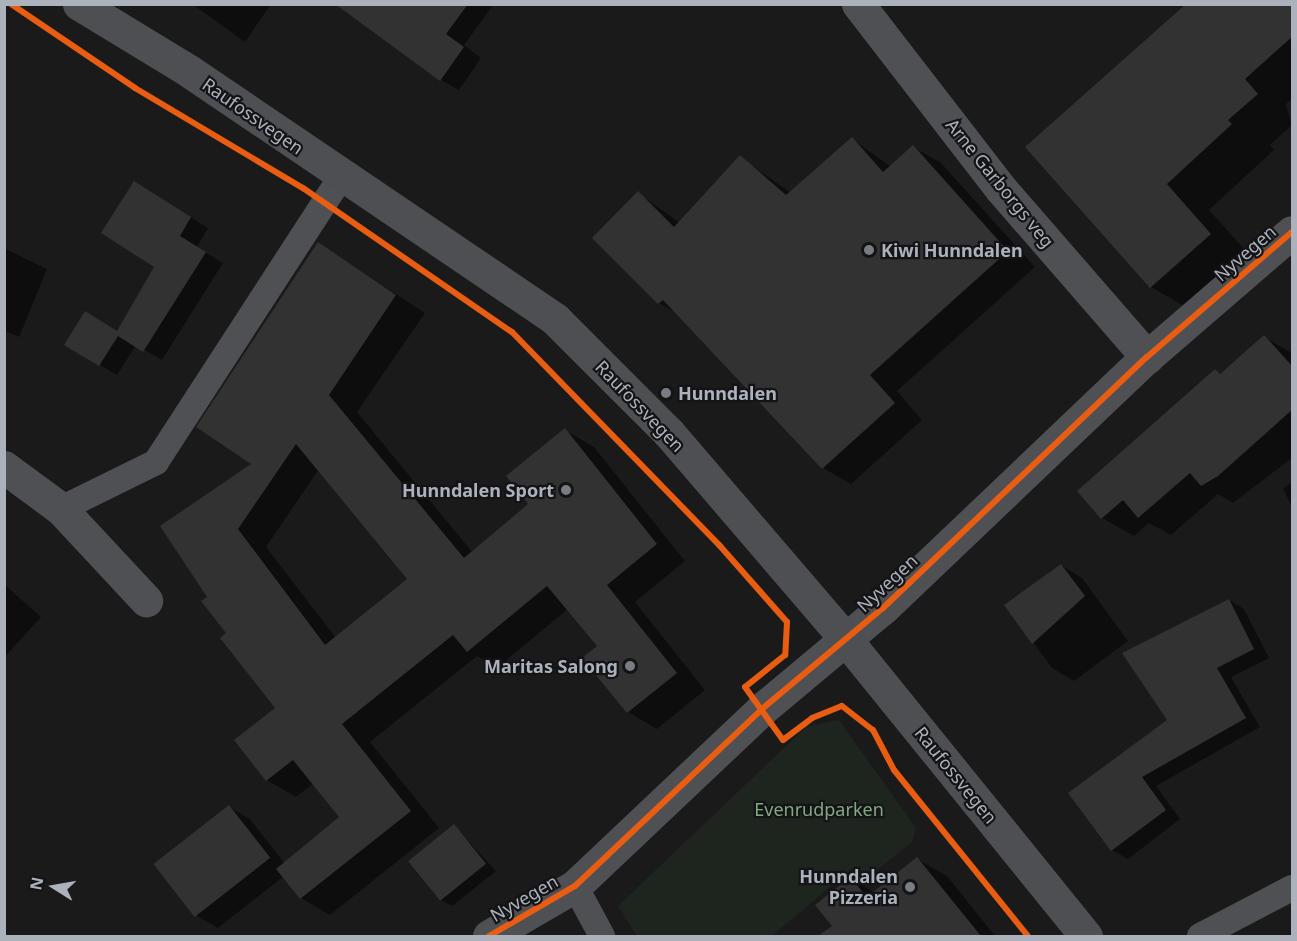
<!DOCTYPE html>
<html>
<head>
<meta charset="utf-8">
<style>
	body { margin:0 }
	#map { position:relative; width:1297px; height:941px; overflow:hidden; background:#1a1a1a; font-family:"Noto Sans",sans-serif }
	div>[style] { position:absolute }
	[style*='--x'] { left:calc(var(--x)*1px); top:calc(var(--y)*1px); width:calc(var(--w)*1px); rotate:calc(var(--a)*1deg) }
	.green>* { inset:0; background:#1d251e }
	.shadow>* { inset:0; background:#0007 }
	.building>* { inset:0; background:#323233; transform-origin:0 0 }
	.lane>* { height:26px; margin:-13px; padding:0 13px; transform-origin:13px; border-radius:13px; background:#4e5053 }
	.street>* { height:33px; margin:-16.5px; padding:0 16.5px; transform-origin:16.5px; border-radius:16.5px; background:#4e5053 }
	.secondary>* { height:33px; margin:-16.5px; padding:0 16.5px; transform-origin:16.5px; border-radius:16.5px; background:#4d4f52 }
	.cycleway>* { height:6px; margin:-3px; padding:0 3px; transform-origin:3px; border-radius:3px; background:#e95d12 }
	.dots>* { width:16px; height:16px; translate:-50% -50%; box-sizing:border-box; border:3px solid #141417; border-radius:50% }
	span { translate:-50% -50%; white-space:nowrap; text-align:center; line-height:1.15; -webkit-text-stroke:4.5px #141417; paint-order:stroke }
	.street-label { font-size:18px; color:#abb2bc }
	.poi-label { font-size:18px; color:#abb2bc; font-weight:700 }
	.left { translate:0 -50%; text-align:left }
	.right { translate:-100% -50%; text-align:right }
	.park-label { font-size:18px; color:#83a881 }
	.frame { position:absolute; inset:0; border:6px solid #abb2bc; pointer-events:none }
	.north { position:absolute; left:24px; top:857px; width:60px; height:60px; -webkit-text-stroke:4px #141417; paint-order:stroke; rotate:281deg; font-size:16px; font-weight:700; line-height:24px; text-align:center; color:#abb2bc }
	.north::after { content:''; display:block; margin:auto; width:21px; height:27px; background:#abb2bc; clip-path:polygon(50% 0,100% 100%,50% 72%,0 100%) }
</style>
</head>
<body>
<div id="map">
	<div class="green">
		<i style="clip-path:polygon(839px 720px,916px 828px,913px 841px,861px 883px,852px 868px,772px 936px,637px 936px,618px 906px,807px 726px)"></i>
	</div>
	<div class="shadow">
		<i style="clip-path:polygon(192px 4px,271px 4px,245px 42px)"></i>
		<i style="clip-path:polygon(369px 4px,494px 4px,464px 45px,481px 58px,459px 90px,441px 80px)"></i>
		<i style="clip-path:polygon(1292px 4px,1292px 99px,1286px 104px,1292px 125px,1270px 145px,1274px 150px,1209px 210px,1253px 259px,1194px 312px,1151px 287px,1027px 147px)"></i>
		<i style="clip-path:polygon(852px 139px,891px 167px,913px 147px,941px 163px,1035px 267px,897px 391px,922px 420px,851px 484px,823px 468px,678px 314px,659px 303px,638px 193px,680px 223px,740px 157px,791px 193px)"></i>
		<i style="clip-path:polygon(152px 193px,208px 228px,197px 247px,223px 263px,162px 360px,136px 345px,117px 375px,66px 345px,118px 333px,156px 266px)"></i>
		<i style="clip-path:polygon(evenodd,319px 244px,425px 313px,357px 412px,473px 553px,530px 504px,565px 430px,594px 447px,685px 561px,635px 602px,705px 690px,657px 729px,628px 712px,599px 647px,568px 609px,497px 668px,477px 656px,370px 742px,439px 828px,330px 915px,301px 898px,284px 876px,218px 928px,197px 916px,229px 807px,250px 819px,285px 864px,341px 817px,314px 783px,296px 797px,267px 780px,277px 709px,209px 597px,319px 244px,319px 469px,409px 579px,336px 638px,266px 547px,319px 469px)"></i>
		<i style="clip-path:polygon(4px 248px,47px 269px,19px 337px,4px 331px)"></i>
		<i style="clip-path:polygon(1264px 337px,1292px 353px,1292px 458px,1233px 503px,1218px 494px,1171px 535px,1149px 523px,1134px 536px,1102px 518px,1079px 491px)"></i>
		<i style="clip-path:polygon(1292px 483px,1292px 508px,1283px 488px)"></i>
		<i style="clip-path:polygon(1061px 565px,1082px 578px,1128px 641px,1074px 681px,1052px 668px,1006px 605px)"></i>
		<i style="clip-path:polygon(4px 584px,41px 617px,4px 658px)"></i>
		<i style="clip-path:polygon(1229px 600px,1244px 609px,1269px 658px,1231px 677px,1260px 727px,1156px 786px,1180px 819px,1128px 859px,1112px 850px,1070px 793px,1169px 720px)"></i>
		<i style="clip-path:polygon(454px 826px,496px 871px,452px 906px,441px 900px)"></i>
		<i style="clip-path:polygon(917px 859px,947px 876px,995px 936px,842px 936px,817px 905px,850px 878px,875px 893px)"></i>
	</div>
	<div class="building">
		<i style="clip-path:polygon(335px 4px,468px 4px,446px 34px,464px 47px,440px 81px)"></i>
		<i style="clip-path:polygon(1186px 4px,1293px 4px,1293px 36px,1245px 79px,1258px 94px,1228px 120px,1232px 124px,1167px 184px,1211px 234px,1150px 288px,1025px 147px)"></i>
		<i style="clip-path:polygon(852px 137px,883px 172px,913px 145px,1008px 251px,870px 375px,895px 403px,822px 469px,663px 300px,658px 304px,592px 238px,638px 191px,674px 227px,740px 155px,786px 195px)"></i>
		<i style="clip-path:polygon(134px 181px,191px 217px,180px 236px,206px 252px,143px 352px,118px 336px,99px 366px,64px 345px,85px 311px,117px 331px,154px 267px,101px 233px)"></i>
		<i style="clip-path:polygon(evenodd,318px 242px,396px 295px,329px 395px,464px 558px,528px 504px,506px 476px,565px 428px,657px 544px,607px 585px,677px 673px,627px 713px,582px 658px,597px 646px,547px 586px,467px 652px,453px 635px,342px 724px,411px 811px,300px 899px,276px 869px,339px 817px,293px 760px,266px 781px,234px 740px,275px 708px,220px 638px,226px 633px,201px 601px,207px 597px,160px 526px,251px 464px,196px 427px,318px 242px,296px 444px,407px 579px,325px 645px,238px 529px,296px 444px)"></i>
		<i style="clip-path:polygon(1264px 335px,1293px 367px,1293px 409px,1218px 476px,1201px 486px,1190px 473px,1138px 518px,1123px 500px,1101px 519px,1077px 491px,1215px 369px,1220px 374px)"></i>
		<i style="clip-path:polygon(1061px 564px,1085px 596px,1032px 644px,1004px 605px)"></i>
		<i style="clip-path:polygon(1229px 599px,1254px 649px,1217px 668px,1246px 718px,1142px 777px,1166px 810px,1111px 851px,1068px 793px,1167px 720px,1122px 653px)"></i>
		<i style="left:229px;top:805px;width:67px;height:96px;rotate:52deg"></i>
		<i style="left:454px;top:824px;width:51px;height:59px;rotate:51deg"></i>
		<i style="clip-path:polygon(917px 857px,981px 936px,818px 936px,832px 926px,815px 905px,850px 877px,867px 897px)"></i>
	</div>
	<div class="lane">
		<i style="--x:61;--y:509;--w:106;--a:-26.3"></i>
		<i style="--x:156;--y:462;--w:340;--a:-57"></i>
		<i style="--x:575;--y:886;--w:57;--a:61.6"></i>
		<i style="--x:1200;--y:936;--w:104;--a:-27.6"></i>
	</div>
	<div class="street">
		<i style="--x:858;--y:4;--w:234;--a:52.3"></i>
		<i style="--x:1001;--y:189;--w:223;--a:49"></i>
		<i style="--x:4;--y:467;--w:71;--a:36.4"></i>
		<i style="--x:61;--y:509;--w:125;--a:47"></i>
		<i style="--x:489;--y:936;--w:99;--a:-30.2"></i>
		<i style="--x:575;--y:886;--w:257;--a:-43.4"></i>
		<i style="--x:762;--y:709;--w:158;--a:-39.9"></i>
		<i style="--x:883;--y:608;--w:364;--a:-43.6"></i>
		<i style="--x:1147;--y:357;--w:191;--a:-40.8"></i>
	</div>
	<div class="secondary">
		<i style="--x:79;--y:4;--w:129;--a:31.3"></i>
		<i style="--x:189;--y:71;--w:442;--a:34.1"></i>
		<i style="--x:555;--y:319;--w:161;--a:45"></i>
		<i style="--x:669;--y:433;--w:274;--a:49.4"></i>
		<i style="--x:847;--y:641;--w:380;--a:51"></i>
	</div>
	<div class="cycleway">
		<i style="--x:11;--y:4;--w:150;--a:34.1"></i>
		<i style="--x:135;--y:88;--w:196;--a:30.8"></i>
		<i style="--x:303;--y:188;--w:254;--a:34.6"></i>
		<i style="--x:512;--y:332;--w:298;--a:45.8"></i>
		<i style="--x:720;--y:546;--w:101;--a:48.6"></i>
		<i style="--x:787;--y:622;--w:33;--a:93"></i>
		<i style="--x:785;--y:655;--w:51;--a:141.3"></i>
		<i style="--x:745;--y:687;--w:65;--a:54.4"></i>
		<i style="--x:783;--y:740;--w:36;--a:-37"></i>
		<i style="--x:812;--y:718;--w:32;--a:-22"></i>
		<i style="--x:842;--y:706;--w:39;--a:38"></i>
		<i style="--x:873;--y:730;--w:45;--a:62.3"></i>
		<i style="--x:894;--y:770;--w:213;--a:51.1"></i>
		<i style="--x:489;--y:936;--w:99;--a:-30.2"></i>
		<i style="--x:575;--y:886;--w:257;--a:-43.4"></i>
		<i style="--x:762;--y:709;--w:158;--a:-39.9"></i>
		<i style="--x:883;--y:608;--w:364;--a:-43.6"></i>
		<i style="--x:1147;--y:357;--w:191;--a:-40.8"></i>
	</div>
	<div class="dots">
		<i style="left:869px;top:250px;background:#787d83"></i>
		<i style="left:666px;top:393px;background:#787d83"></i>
		<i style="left:566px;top:490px;background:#787d83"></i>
		<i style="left:630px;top:666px;background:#787d83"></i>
		<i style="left:910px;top:887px;background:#787d83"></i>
	</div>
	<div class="street-label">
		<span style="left:253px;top:116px;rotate:35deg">Raufossvegen</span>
		<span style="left:1000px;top:183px;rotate:51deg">Arne Garborgs veg</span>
		<span style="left:1245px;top:253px;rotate:-41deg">Nyvegen</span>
		<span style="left:640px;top:406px;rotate:46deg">Raufossvegen</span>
		<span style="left:887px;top:583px;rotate:-43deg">Nyvegen</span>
		<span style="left:956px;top:775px;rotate:51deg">Raufossvegen</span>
		<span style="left:524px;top:898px;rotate:-30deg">Nyvegen</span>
	</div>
	<div class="poi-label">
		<span class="left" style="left:881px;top:250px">Kiwi Hunndalen</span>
		<span class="left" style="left:678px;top:393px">Hunndalen</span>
		<span class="right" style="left:554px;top:490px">Hunndalen Sport</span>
		<span class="right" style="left:618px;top:666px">Maritas Salong</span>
		<span class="right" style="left:898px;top:887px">Hunndalen<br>Pizzeria</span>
	</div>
	<div class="park-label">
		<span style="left:819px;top:809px">Evenrudparken</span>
	</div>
	<div class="frame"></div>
	<div class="north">N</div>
</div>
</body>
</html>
